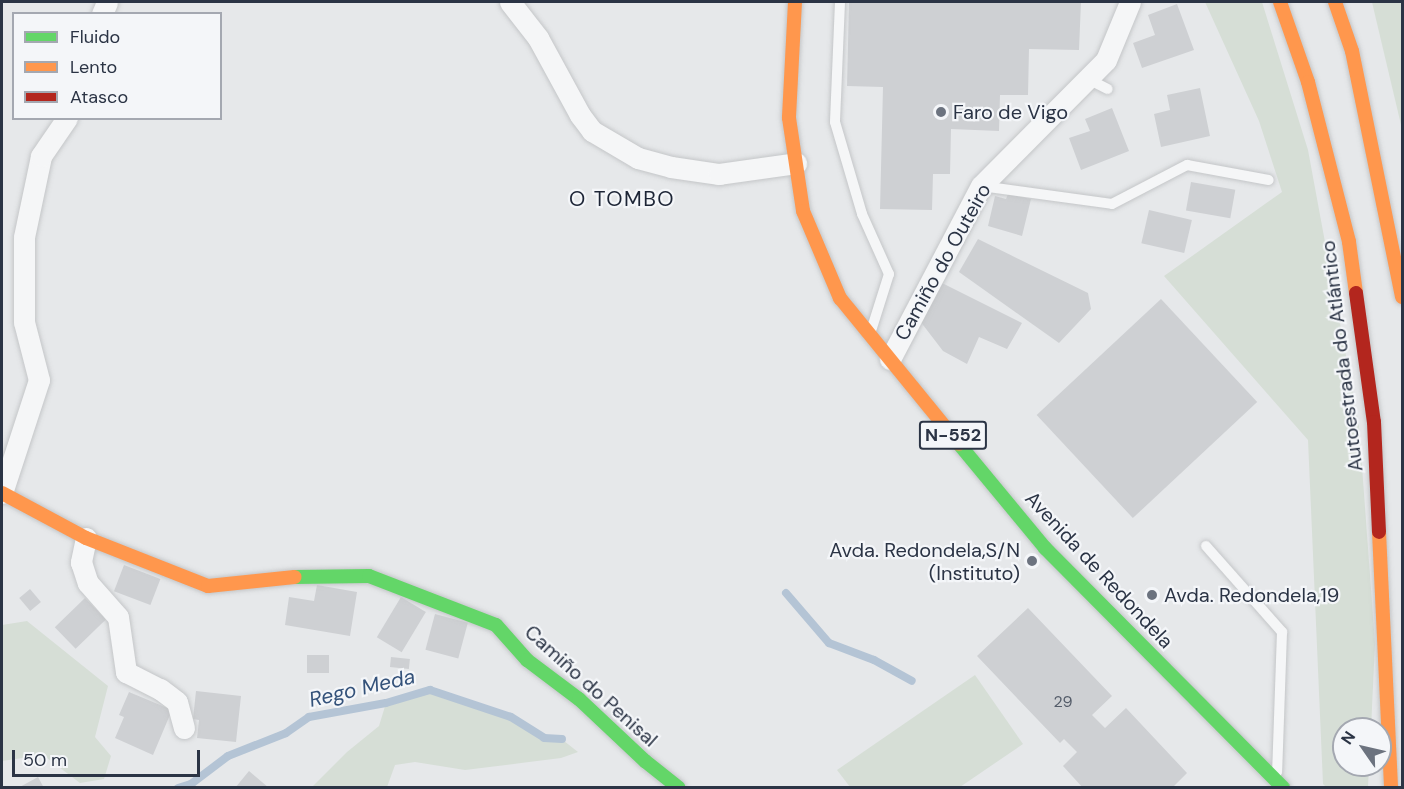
<!DOCTYPE html>
<html>
<head>
<meta charset="utf-8">
<style>
	body { margin:0 }
	#map { position:relative; width:1404px; height:789px; overflow:hidden; background:#e6e8ea; font-family:"DM Sans",sans-serif }
	div>[style] { position:absolute }
	[style*='--x'] { left:calc(var(--x)*1px); top:calc(var(--y)*1px); width:calc(var(--w)*1px); rotate:calc(var(--a)*1deg) }
	.green>* { inset:0; background:#d6ded6 }
	.stream>* { height:8px; margin:-4px; padding:0 4px; transform-origin:4px; border-radius:4px; background:#b4c4d5 }
	.building>* { inset:0; background:#ced0d3; transform-origin:0 0 }
	.roads { filter:drop-shadow(0 0 2px #c4c6c8) drop-shadow(0 0 2px #c4c6c8) }
	.lane>* { height:10px; margin:-5px; padding:0 5px; transform-origin:5px; border-radius:5px; background:#f5f6f7 }
	.street>* { height:21px; margin:-10.5px; padding:0 10.5px; transform-origin:10.5px; border-radius:10.5px; background:#f5f6f7 }
	.fast>* { height:14px; margin:-7px; padding:0 7px; transform-origin:7px; border-radius:7px; background:#63d668 }
	.slow>* { height:14px; margin:-7px; padding:0 7px; transform-origin:7px; border-radius:7px; background:#ff974d }
	.jam>* { height:14px; margin:-7px; padding:0 7px; transform-origin:7px; border-radius:7px; background:#b3261e }
	.dots>* { width:16px; height:16px; translate:-50% -50%; box-sizing:border-box; border:3px solid #f4f6f9; border-radius:50% }
	span { translate:-50% -50%; white-space:nowrap; text-align:center; line-height:1.15; -webkit-text-stroke:4.5px #f4f6f9; paint-order:stroke }
	.number-label { font-size:16px; color:#545c69 }
	.number-label span { -webkit-text-stroke-width:0 }
	.shield-label span { padding:2px 4px; background:#f4f6f9; border:2px solid; border-radius:4px; -webkit-text-stroke-width:0 }
	.shield-label { font-size:18px; color:#2b3445; font-weight:700 }
	.poi-label { font-size:20px; color:#2b3445 }
	.left { translate:0 -50%; text-align:left }
	.right { translate:-100% -50%; text-align:right }
	.street-label { font-size:20px; color:#2b3445 }
	.neighbourhood-label { font-size:21px; color:#1d2536; letter-spacing:1.5px }
	.water-label { font-size:21px; color:#34527a; font-style:italic }
	.frame { position:absolute; inset:0; border:3px solid #2b3445; pointer-events:none }
	.legend { position:absolute; left:12px; top:12px; width:210px; height:108px; box-sizing:border-box; background:#f4f6f9; border:2px solid #a4a8b1; margin:0; padding:8px 10px; list-style:none; font-size:18px; color:#2b3445 }
	.legend li { display:flex; align-items:center; gap:12px; height:30px }
	.legend b { width:30px; border:2px solid #a4a8b1 }
	.north { position:absolute; left:1332px; top:717px; width:60px; height:60px; box-sizing:border-box; background:#f4f6f9; border:2px solid #a4a8b1; border-radius:50%; rotate:304deg; font-size:16px; font-weight:700; line-height:24px; text-align:center; color:#2b3445 }
	.north::after { content:''; display:block; margin:auto; width:21px; height:27px; background:#6c737f; clip-path:polygon(50% 0,100% 100%,50% 72%,0 100%) }
	.scale { position:absolute; left:12px; top:750px; width:188px; height:27px; box-sizing:border-box; border:3px solid #2b3445; border-top:0; padding-left:8px; font-size:18px; line-height:21px; white-space:nowrap; color:#2b3445; -webkit-text-stroke:4px #f4f6f9; paint-order:stroke }
</style>
</head>
<body>
<div id="map">
	<div class="green">
		<i style="clip-path:polygon(1205px 2px,1262px 2px,1308px 150px,1359px 426px,1375px 643px,1371px 729px,1344px 729px,1344px 765px,1369px 765px,1368px 787px,1326px 787px,1323px 784px,1308px 440px,1164px 276px,1282px 192px,1259px 121px)"></i>
		<i style="clip-path:polygon(1372px 2px,1402px 2px,1402px 129px,1375px 15px)"></i>
		<i style="clip-path:polygon(27px 621px,108px 686px,95px 737px,111px 756px,104px 779px,80px 783px,43px 755px,2px 761px,2px 625px)"></i>
		<i style="clip-path:polygon(975px 675px,1023px 744px,960px 787px,850px 787px,837px 770px)"></i>
		<i style="clip-path:polygon(430px 690px,511px 717px,544px 738px,559px 737px,578px 752px,561px 758px,465px 770px,415px 762px,395px 765px,387px 787px,312px 787px,347px 752px,379px 726px,386px 703px)"></i>
	</div>
	<div class="stream">
		<i style="--x:786;--y:593;--w:66;--a:49.3"></i>
		<i style="--x:829;--y:643;--w:48;--a:20.7"></i>
		<i style="--x:874;--y:660;--w:43;--a:28.9"></i>
		<i style="--x:178;--y:788;--w:14;--a:-17"></i>
		<i style="--x:191;--y:784;--w:46;--a:-37.1"></i>
		<i style="--x:228;--y:756;--w:62;--a:-21.6"></i>
		<i style="--x:286;--y:733;--w:28;--a:-35"></i>
		<i style="--x:309;--y:717;--w:78;--a:-10.3"></i>
		<i style="--x:386;--y:703;--w:46;--a:-16.5"></i>
		<i style="--x:430;--y:690;--w:85;--a:18.4"></i>
		<i style="--x:511;--y:717;--w:39;--a:32"></i>
		<i style="--x:544;--y:738;--w:18;--a:3"></i>
	</div>
	<div class="building">
		<i style="clip-path:polygon(849px 2px,1081px 2px,1079px 50px,1029px 49px,1028px 95px,1000px 95px,999px 131px,951px 129px,950px 174px,933px 174px,932px 210px,880px 209px,883px 87px,847px 86px)"></i>
		<i style="clip-path:polygon(1177px 4px,1194px 50px,1142px 68px,1133px 43px,1155px 35px,1148px 15px)"></i>
		<i style="clip-path:polygon(1200px 88px,1210px 136px,1161px 147px,1154px 114px,1170px 110px,1167px 95px)"></i>
		<i style="clip-path:polygon(1112px 108px,1129px 151px,1081px 170px,1069px 138px,1090px 131px,1085px 119px)"></i>
		<i style="left:1191px;top:182px;width:45px;height:29px;rotate:10deg"></i>
		<i style="clip-path:polygon(1008px 194px,1031px 199px,1022px 236px,988px 226px,995px 196px,1006px 199px)"></i>
		<i style="left:1149px;top:210px;width:44px;height:34px;rotate:13deg"></i>
		<i style="clip-path:polygon(978px 239px,1088px 293px,1091px 309px,1059px 343px,959px 272px)"></i>
		<i style="clip-path:polygon(940px 282px,1022px 323px,1007px 349px,979px 337px,967px 364px,943px 351px,920px 321px)"></i>
		<i style="left:1161px;top:299px;width:141px;height:170px;rotate:47deg"></i>
		<i style="left:124px;top:565px;width:39px;height:28px;rotate:21deg"></i>
		<i style="clip-path:polygon(317px 585px,357px 592px,350px 636px,285px 625px,289px 597px,314px 601px)"></i>
		<i style="left:30px;top:589px;width:17px;height:14px;rotate:50deg"></i>
		<i style="left:401px;top:597px;width:29px;height:47px;rotate:31deg"></i>
		<i style="left:85px;top:598px;width:30px;height:42px;rotate:46deg"></i>
		<i style="clip-path:polygon(1028px 608px,1112px 696px,1092px 715px,1105px 728px,1126px 708px,1187px 773px,1172px 788px,1083px 788px,1063px 766px,1077px 752px,1064px 739px,1060px 743px,977px 656px)"></i>
		<i style="left:435px;top:614px;width:34px;height:37px;rotate:15deg"></i>
		<i style="left:329px;top:655px;width:18px;height:22px;rotate:90deg"></i>
		<i style="left:391px;top:657px;width:19px;height:10px;rotate:6deg"></i>
		<i style="clip-path:polygon(196px 691px,241px 696px,236px 742px,197px 738px,199px 720px,193px 719px)"></i>
		<i style="clip-path:polygon(129px 692px,172px 710px,153px 755px,115px 738px,124px 717px,119px 715px)"></i>
		<i style="clip-path:polygon(249px 771px,269px 788px,235px 788px)"></i>
		<i style="clip-path:polygon(38px 777px,44px 788px,18px 788px)"></i>
	</div>
	<div class="roads">
		<div class="lane">
			<i style="--x:840;--y:2;--w:120;--a:92.4"></i>
			<i style="--x:835;--y:122;--w:96;--a:73.6"></i>
			<i style="--x:862;--y:214;--w:66;--a:65.8"></i>
			<i style="--x:889;--y:274;--w:57;--a:107.5"></i>
			<i style="--x:1088;--y:79;--w:22;--a:27"></i>
			<i style="--x:981;--y:186;--w:132;--a:7.8"></i>
			<i style="--x:1112;--y:204;--w:85;--a:-27.5"></i>
			<i style="--x:1187;--y:165;--w:83;--a:10.4"></i>
			<i style="--x:1206;--y:546;--w:115;--a:48.5"></i>
			<i style="--x:1282;--y:632;--w:140;--a:92"></i>
		</div>
		<div class="street">
			<i style="--x:510;--y:2;--w:46;--a:52.1"></i>
			<i style="--x:538;--y:38;--w:88;--a:61.4"></i>
			<i style="--x:580;--y:115;--w:20;--a:53"></i>
			<i style="--x:592;--y:131;--w:53;--a:30.4"></i>
			<i style="--x:638;--y:158;--w:34;--a:15"></i>
			<i style="--x:671;--y:167;--w:49;--a:8.3"></i>
			<i style="--x:719;--y:174;--w:78;--a:-8.1"></i>
			<i style="--x:102;--y:14;--w:13;--a:-67"></i>
			<i style="--x:890;--y:359;--w:195;--a:-62.3"></i>
			<i style="--x:981;--y:186;--w:177;--a:-45.2"></i>
			<i style="--x:1106;--y:60;--w:63;--a:-67.5"></i>
			<i style="--x:2;--y:493;--w:119;--a:-71.9"></i>
			<i style="--x:39;--y:380;--w:60;--a:-104.5"></i>
			<i style="--x:24;--y:322;--w:85;--a:-90"></i>
			<i style="--x:24;--y:237;--w:83;--a:-78.1"></i>
			<i style="--x:41;--y:156;--w:46;--a:-55.6"></i>
			<i style="--x:86;--y:538;--w:25;--a:102"></i>
			<i style="--x:81;--y:562;--w:22;--a:72"></i>
			<i style="--x:88;--y:583;--w:45;--a:48.6"></i>
			<i style="--x:118;--y:617;--w:56;--a:81.7"></i>
			<i style="--x:126;--y:672;--w:38;--a:27"></i>
			<i style="--x:160;--y:689;--w:21;--a:37"></i>
			<i style="--x:177;--y:702;--w:27;--a:75"></i>
		</div>
		<div class="fast">
			<i style="--x:959;--y:444;--w:135;--a:50.4"></i>
			<i style="--x:1045;--y:548;--w:338;--a:45.2"></i>
			<i style="--x:295;--y:577;--w:74;--a:-0.8"></i>
			<i style="--x:369;--y:576;--w:136;--a:21.1"></i>
			<i style="--x:496;--y:625;--w:47;--a:48.5"></i>
			<i style="--x:527;--y:660;--w:65;--a:36.9"></i>
			<i style="--x:579;--y:699;--w:91;--a:43.2"></i>
			<i style="--x:645;--y:761;--w:43;--a:38.5"></i>
		</div>
		<div class="slow">
			<i style="--x:795;--y:2;--w:116;--a:93"></i>
			<i style="--x:789;--y:118;--w:94;--a:81.4"></i>
			<i style="--x:803;--y:211;--w:95;--a:67"></i>
			<i style="--x:840;--y:298;--w:188;--a:50.8"></i>
			<i style="--x:1280;--y:2;--w:85;--a:70.7"></i>
			<i style="--x:1308;--y:82;--w:165;--a:75.6"></i>
			<i style="--x:1349;--y:242;--w:51;--a:82.2"></i>
			<i style="--x:1335;--y:2;--w:52;--a:70.9"></i>
			<i style="--x:1352;--y:51;--w:251;--a:78.5"></i>
			<i style="--x:2;--y:493;--w:95;--a:28.2"></i>
			<i style="--x:86;--y:538;--w:131;--a:21.5"></i>
			<i style="--x:208;--y:586;--w:87;--a:-5.9"></i>
			<i style="--x:1379;--y:532;--w:256;--a:87.3"></i>
		</div>
		<div class="jam">
			<i style="--x:1356;--y:293;--w:130;--a:82.1"></i>
			<i style="--x:1374;--y:422;--w:110;--a:87.4"></i>
		</div>
	</div>
	<div class="dots">
		<i style="left:941px;top:112px;background:#6c737f"></i>
		<i style="left:1032px;top:561px;background:#6c737f"></i>
		<i style="left:1152px;top:595px;background:#6c737f"></i>
	</div>
	<div class="number-label">
		<span style="left:1063px;top:702px">29</span>
	</div>
	<div class="shield-label">
		<span style="left:953px;top:435px">N-552</span>
	</div>
	<div class="poi-label">
		<span class="left" style="left:953px;top:112px">Faro de Vigo</span>
		<span class="right" style="left:1020px;top:562px">Avda. Redondela,S/N<br>(Instituto)</span>
		<span class="left" style="left:1164px;top:595px">Avda. Redondela,19</span>
	</div>
	<div class="street-label">
		<span style="left:943px;top:262px;rotate:-61deg">Camiño do Outeiro</span>
		<span style="left:1342px;top:356px;rotate:-97deg">Autoestrada do Atlántico</span>
		<span style="left:1099px;top:570px;rotate:47deg">Avenida de Redondela</span>
		<span style="left:591px;top:686px;rotate:42deg">Camiño do Penisal</span>
	</div>
	<div class="neighbourhood-label">
		<span style="left:622px;top:199px">O TOMBO</span>
	</div>
	<div class="water-label">
		<span style="left:362px;top:688px;rotate:-13deg">Rego Meda</span>
	</div>
	<div class="frame"></div>
	<ul class="legend">
	<li><b style="height:8px;background:#63d668"></b>Fluido</li>
	<li><b style="height:8px;background:#ff974d"></b>Lento</li>
	<li><b style="height:8px;background:#b3261e"></b>Atasco</li>
	</ul>
	<div class="north">N</div>
	<div class="scale">50 m</div>
</div>
</body>
</html>
